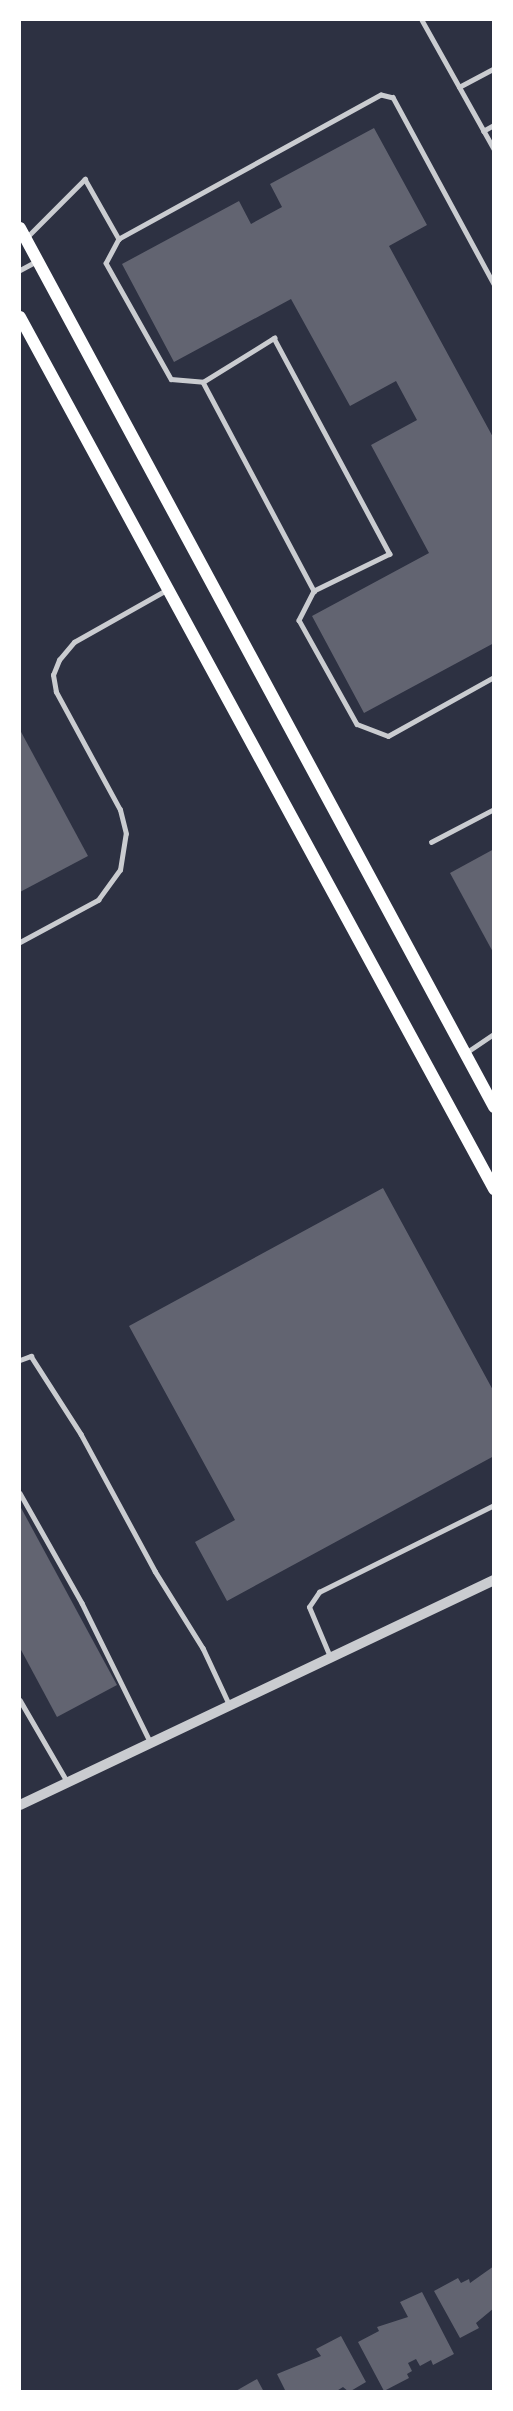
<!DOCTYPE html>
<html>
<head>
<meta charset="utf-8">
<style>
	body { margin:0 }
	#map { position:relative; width:513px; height:2411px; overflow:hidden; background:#2d3142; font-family:"Fira Sans",sans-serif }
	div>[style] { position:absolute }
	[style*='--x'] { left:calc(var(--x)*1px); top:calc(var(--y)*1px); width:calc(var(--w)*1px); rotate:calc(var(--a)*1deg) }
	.building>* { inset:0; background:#626471 }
	.service>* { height:4.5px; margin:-2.25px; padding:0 2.25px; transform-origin:2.25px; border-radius:2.25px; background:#caccd0 }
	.tertiary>* { height:10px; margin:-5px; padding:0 5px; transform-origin:5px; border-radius:5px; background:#caccd0 }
	.secondary>* { height:12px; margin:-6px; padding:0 6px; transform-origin:6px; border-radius:6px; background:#fff }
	span { translate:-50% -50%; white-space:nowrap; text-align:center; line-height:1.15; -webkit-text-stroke:4.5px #fff; paint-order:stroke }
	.frame { position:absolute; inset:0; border:21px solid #fff; pointer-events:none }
</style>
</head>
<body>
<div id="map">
	<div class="building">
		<i style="clip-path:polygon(374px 128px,427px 225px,389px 246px,494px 439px,494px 643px,364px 713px,312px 616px,429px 553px,371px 445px,417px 420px,396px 381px,350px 406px,291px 299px,174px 362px,122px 264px,239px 201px,251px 224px,282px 207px,270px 184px)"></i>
		<i style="clip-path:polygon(20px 730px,88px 856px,20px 892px)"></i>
		<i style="clip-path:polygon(494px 849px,494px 954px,450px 873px)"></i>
		<i style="clip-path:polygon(383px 1188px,494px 1392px,494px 1456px,227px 1601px,195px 1542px,235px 1520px,129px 1326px)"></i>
		<i style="clip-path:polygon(20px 1506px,117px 1685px,57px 1717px,20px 1648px)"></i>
		<i style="clip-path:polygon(494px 2266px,494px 2308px,476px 2323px,479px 2328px,460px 2338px,434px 2291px,458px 2278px,461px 2283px,469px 2279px,470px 2283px)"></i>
		<i style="clip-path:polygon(422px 2292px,454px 2354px,433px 2365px,431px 2360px,420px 2366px,416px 2359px,408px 2363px,412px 2371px,407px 2374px,409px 2378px,384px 2391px,358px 2342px,379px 2331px,377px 2327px,408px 2317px,400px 2302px)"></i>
		<i style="clip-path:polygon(341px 2336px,366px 2382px,349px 2392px,343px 2387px,335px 2392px,286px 2392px,277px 2374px,321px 2356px,316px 2349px)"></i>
		<i style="clip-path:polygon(257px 2379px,264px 2392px,234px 2392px)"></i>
	</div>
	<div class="service">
		<i style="--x:422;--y:20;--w:148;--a:60.8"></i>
		<i style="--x:459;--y:87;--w:40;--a:-28"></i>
		<i style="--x:483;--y:131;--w:13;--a:-29"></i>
		<i style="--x:27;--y:237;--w:82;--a:-45"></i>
		<i style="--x:85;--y:179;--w:69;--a:60.5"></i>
		<i style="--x:20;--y:270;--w:19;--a:-28"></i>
		<i style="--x:494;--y:285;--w:213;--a:-118.4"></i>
		<i style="--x:393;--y:98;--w:12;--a:-166"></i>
		<i style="--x:381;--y:95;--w:299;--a:151.2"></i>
		<i style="--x:119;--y:239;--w:27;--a:118"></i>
		<i style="--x:106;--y:263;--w:133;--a:60.7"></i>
		<i style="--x:171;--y:379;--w:32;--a:5"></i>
		<i style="--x:203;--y:382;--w:237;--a:62"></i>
		<i style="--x:314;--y:591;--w:33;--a:117"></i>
		<i style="--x:299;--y:620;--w:119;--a:60.9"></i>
		<i style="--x:357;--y:724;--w:33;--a:21"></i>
		<i style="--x:388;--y:736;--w:121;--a:-29.1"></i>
		<i style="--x:203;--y:382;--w:84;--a:-31.8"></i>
		<i style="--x:274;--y:338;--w:245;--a:61.8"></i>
		<i style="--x:390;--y:554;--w:85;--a:154"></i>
		<i style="--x:431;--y:842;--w:71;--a:-27.6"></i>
		<i style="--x:20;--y:942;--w:89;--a:-28.3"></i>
		<i style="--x:98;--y:900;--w:37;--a:-54"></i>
		<i style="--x:120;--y:870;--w:36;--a:-81"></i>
		<i style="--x:126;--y:834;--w:25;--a:-104"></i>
		<i style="--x:120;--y:810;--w:134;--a:-118.5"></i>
		<i style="--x:56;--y:692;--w:17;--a:-100"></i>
		<i style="--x:53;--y:675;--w:16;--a:-68"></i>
		<i style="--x:59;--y:660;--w:23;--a:-50"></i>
		<i style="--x:74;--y:642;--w:108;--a:-29.4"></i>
		<i style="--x:467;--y:1052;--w:32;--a:-34"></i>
		<i style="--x:20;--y:1360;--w:12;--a:-20"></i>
		<i style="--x:31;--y:1356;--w:93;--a:57.3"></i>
		<i style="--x:81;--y:1434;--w:156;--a:61.6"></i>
		<i style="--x:155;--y:1571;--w:91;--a:58.1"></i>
		<i style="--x:203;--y:1648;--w:64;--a:65"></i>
		<i style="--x:20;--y:1493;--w:126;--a:60.6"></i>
		<i style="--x:82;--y:1603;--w:156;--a:63.8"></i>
		<i style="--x:330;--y:1657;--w:54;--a:-112.8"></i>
		<i style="--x:309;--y:1607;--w:18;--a:-56"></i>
		<i style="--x:319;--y:1592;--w:195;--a:-26.4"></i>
		<i style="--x:20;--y:1700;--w:94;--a:59.9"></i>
	</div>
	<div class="tertiary">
		<i style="--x:20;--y:1805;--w:525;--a:-25.39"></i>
	</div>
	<div class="secondary">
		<i style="--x:20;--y:228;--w:999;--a:61.66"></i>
		<i style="--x:20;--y:317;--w:993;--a:61.47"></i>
	</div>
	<div class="frame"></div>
</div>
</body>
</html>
